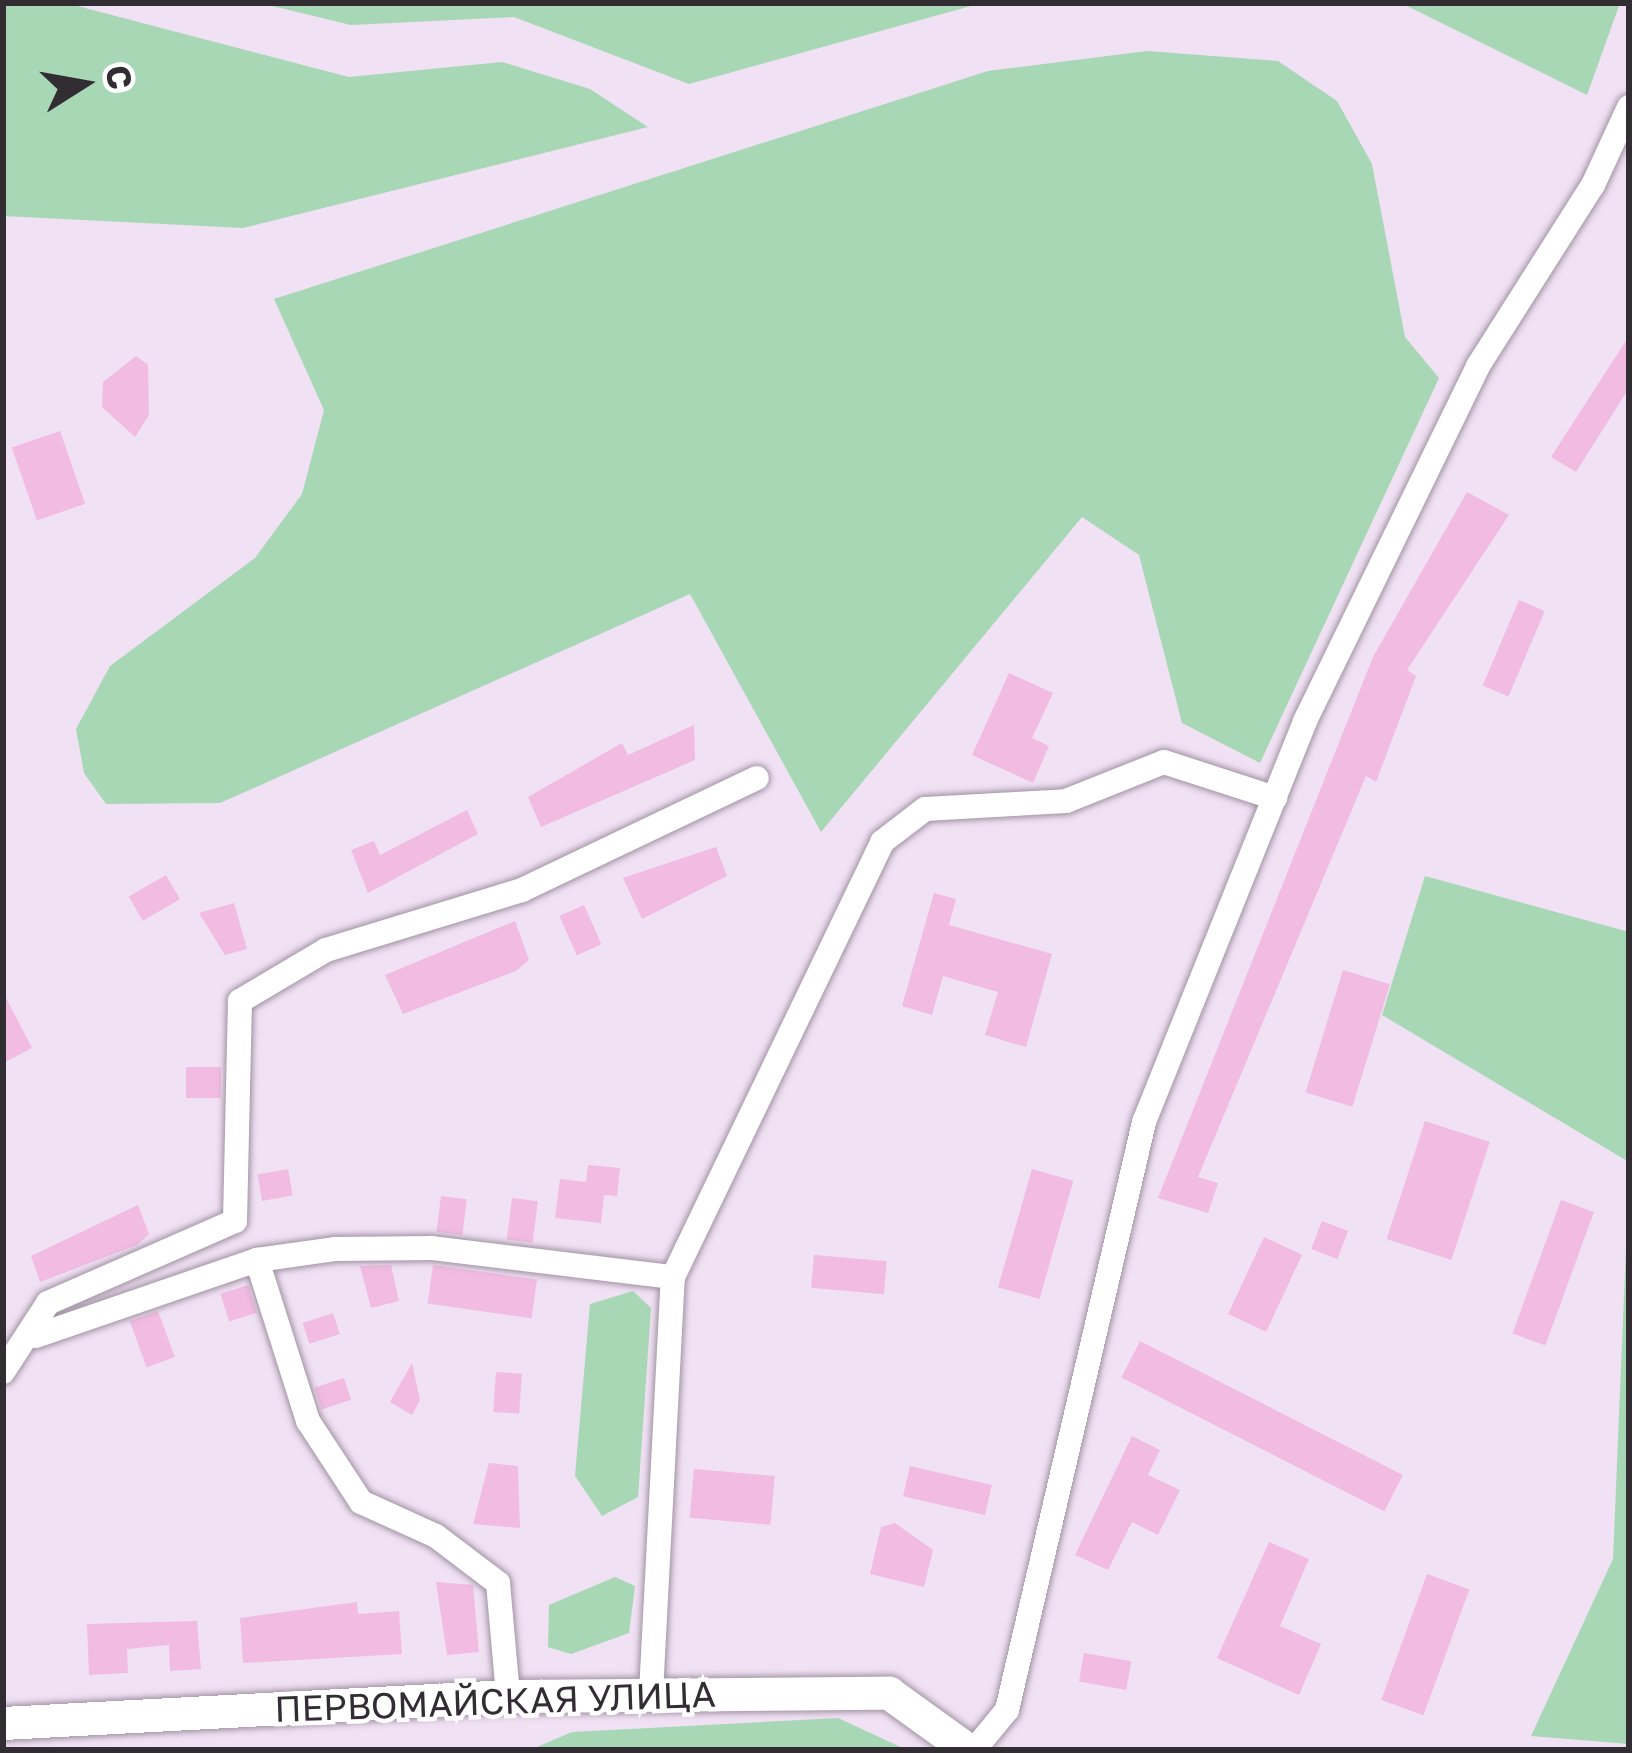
<!DOCTYPE html>
<html>
<head>
<meta charset="utf-8">
<style>
	body { margin:0 }
	#map { position:relative; width:1632px; height:1753px; overflow:hidden; background:#f1e1f4; font-family:"Golos Text",sans-serif }
	div>[style] { position:absolute }
	[style*='--x'] { left:calc(var(--x)*1px); top:calc(var(--y)*1px); width:calc(var(--w)*1px); rotate:calc(var(--a)*1deg) }
	.green>* { inset:0; background:#a7d7b5 }
	.building>* { inset:0; background:#f1bbe2; transform-origin:0 0 }
	.roads { filter:drop-shadow(0 0 3px #a193a4) drop-shadow(0 0 3px #a193a4) }
	.street>* { height:24px; margin:-12px; padding:0 12px; transform-origin:12px; border-radius:12px; background:#fff }
	.secondary>* { height:33px; margin:-16.5px; padding:0 16.5px; transform-origin:16.5px; border-radius:16.5px; background:#fff }
	span { translate:-50% -50%; white-space:nowrap; text-align:center; line-height:1.15; -webkit-text-stroke:9px #fff; paint-order:stroke }
	.street-label { font-size:36px; color:#322c33 }
	.frame { position:absolute; inset:0; border:6px solid #322c33; pointer-events:none }
	.north { position:absolute; left:24px; top:24px; width:120px; height:120px; -webkit-text-stroke:9px #fff; paint-order:stroke; rotate:79deg; font-size:33px; font-weight:700; line-height:48px; text-align:center; color:#322c33 }
	.north::after { content:''; display:block; margin:auto; width:42px; height:54px; background:#322c33; clip-path:polygon(50% 0,100% 100%,50% 72%,0 100%) }
</style>
</head>
<body>
<div id="map">
	<div class="green">
		<i style="clip-path:polygon(3px 3px,66px 3px,349px 77px,502px 62px,590px 89px,648px 127px,243px 228px,3px 216px)"></i>
		<i style="clip-path:polygon(260px 3px,982px 3px,689px 84px,514px 17px,351px 25px)"></i>
		<i style="clip-path:polygon(1401px 3px,1620px 3px,1587px 95px)"></i>
		<i style="clip-path:polygon(1147px 51px,1278px 61px,1337px 101px,1372px 164px,1405px 337px,1439px 378px,1260px 763px,1182px 723px,1139px 555px,1082px 517px,821px 832px,690px 594px,220px 803px,106px 804px,84px 773px,76px 729px,110px 666px,255px 558px,302px 494px,324px 410px,274px 299px,988px 71px)"></i>
		<i style="clip-path:polygon(1425px 876px,1629px 932px,1629px 1162px,1382px 1015px)"></i>
		<i style="clip-path:polygon(1629px 1176px,1629px 1744px,1531px 1736px,1613px 1559px)"></i>
		<i style="clip-path:polygon(633px 1291px,651px 1308px,638px 1497px,602px 1516px,575px 1476px,590px 1304px)"></i>
		<i style="clip-path:polygon(615px 1577px,635px 1586px,629px 1633px,571px 1654px,548px 1647px,549px 1605px)"></i>
		<i style="clip-path:polygon(838px 1718px,907px 1750px,530px 1750px,572px 1732px)"></i>
	</div>
	<div class="building">
		<i style="clip-path:polygon(1629px 336px,1629px 388px,1576px 472px,1551px 457px)"></i>
		<i style="clip-path:polygon(136px 356px,148px 365px,149px 415px,135px 437px,102px 407px,103px 382px)"></i>
		<i style="left:60px;top:431px;width:77px;height:51px;rotate:71deg"></i>
		<i style="clip-path:polygon(1467px 492px,1509px 515px,1407px 670px,1416px 676px,1376px 782px,1366px 776px,1198px 1177px,1218px 1183px,1208px 1213px,1158px 1198px,1373px 657px)"></i>
		<i style="left:1519px;top:600px;width:28px;height:93px;rotate:23deg"></i>
		<i style="clip-path:polygon(1009px 673px,1053px 693px,1032px 738px,1049px 746px,1033px 783px,972px 755px)"></i>
		<i style="clip-path:polygon(694px 725px,695px 760px,541px 827px,528px 797px,622px 743px,628px 755px)"></i>
		<i style="clip-path:polygon(467px 810px,478px 834px,368px 893px,351px 850px,374px 841px,380px 855px)"></i>
		<i style="clip-path:polygon(716px 847px,727px 876px,642px 919px,623px 878px)"></i>
		<i style="left:166px;top:875px;width:28px;height:43px;rotate:60deg"></i>
		<i style="clip-path:polygon(934px 893px,956px 899px,949px 925px,1052px 954px,1026px 1047px,985px 1035px,998px 992px,943px 976px,932px 1015px,902px 1006px)"></i>
		<i style="clip-path:polygon(234px 903px,247px 949px,225px 955px,199px 913px)"></i>
		<i style="left:584px;top:905px;width:43px;height:27px;rotate:66deg"></i>
		<i style="clip-path:polygon(515px 921px,529px 960px,516px 971px,403px 1014px,385px 975px)"></i>
		<i style="left:1343px;top:970px;width:49px;height:128px;rotate:17deg"></i>
		<i style="clip-path:polygon(3px 992px,32px 1048px,3px 1063px)"></i>
		<i style="left:221px;top:1067px;width:31px;height:35px;rotate:90deg"></i>
		<i style="left:1425px;top:1121px;width:68px;height:124px;rotate:18deg"></i>
		<i style="clip-path:polygon(588px 1165px,620px 1168px,617px 1196px,604px 1195px,601px 1223px,555px 1218px,560px 1179px,586px 1182px)"></i>
		<i style="left:288px;top:1169px;width:27px;height:31px;rotate:80deg"></i>
		<i style="left:1032px;top:1169px;width:43px;height:123px;rotate:16deg"></i>
		<i style="left:441px;top:1196px;width:26px;height:36px;rotate:7deg"></i>
		<i style="left:512px;top:1198px;width:26px;height:42px;rotate:7deg"></i>
		<i style="left:1561px;top:1200px;width:35px;height:142px;rotate:20deg"></i>
		<i style="clip-path:polygon(138px 1205px,149px 1234px,137px 1245px,40px 1282px,31px 1256px)"></i>
		<i style="left:1322px;top:1221px;width:28px;height:30px;rotate:21deg"></i>
		<i style="left:1264px;top:1237px;width:42px;height:85px;rotate:25deg"></i>
		<i style="left:814px;top:1255px;width:73px;height:33px;rotate:5deg"></i>
		<i style="clip-path:polygon(391px 1265px,399px 1301px,371px 1308px,360px 1266px)"></i>
		<i style="left:433px;top:1265px;width:105px;height:39px;rotate:8deg"></i>
		<i style="left:248px;top:1285px;width:29px;height:29px;rotate:72deg"></i>
		<i style="left:158px;top:1311px;width:49px;height:30px;rotate:70deg"></i>
		<i style="left:333px;top:1313px;width:22px;height:32px;rotate:72deg"></i>
		<i style="left:1140px;top:1341px;width:295px;height:41px;rotate:27deg"></i>
		<i style="clip-path:polygon(412px 1363px,420px 1400px,412px 1415px,390px 1402px)"></i>
		<i style="left:496px;top:1372px;width:26px;height:40px;rotate:4deg"></i>
		<i style="left:344px;top:1378px;width:23px;height:31px;rotate:72deg"></i>
		<i style="clip-path:polygon(1132px 1436px,1160px 1450px,1148px 1475px,1180px 1490px,1158px 1535px,1132px 1522px,1108px 1570px,1075px 1555px)"></i>
		<i style="clip-path:polygon(489px 1463px,518px 1466px,520px 1528px,473px 1524px)"></i>
		<i style="left:910px;top:1466px;width:84px;height:31px;rotate:13deg"></i>
		<i style="left:694px;top:1469px;width:81px;height:49px;rotate:5deg"></i>
		<i style="clip-path:polygon(895px 1523px,933px 1550px,924px 1587px,870px 1574px,881px 1527px)"></i>
		<i style="clip-path:polygon(1269px 1542px,1309px 1559px,1280px 1626px,1321px 1644px,1299px 1695px,1217px 1658px)"></i>
		<i style="left:1427px;top:1574px;width:45px;height:134px;rotate:20deg"></i>
		<i style="clip-path:polygon(436px 1582px,473px 1585px,479px 1652px,447px 1655px)"></i>
		<i style="clip-path:polygon(357px 1602px,358px 1614px,399px 1611px,402px 1654px,243px 1663px,240px 1618px)"></i>
		<i style="clip-path:polygon(197px 1621px,201px 1669px,170px 1671px,169px 1645px,127px 1649px,128px 1673px,89px 1675px,87px 1624px)"></i>
		<i style="left:1084px;top:1653px;width:48px;height:29px;rotate:10deg"></i>
	</div>
	<div class="roads">
		<div class="street">
			<i style="--x:257;--y:1260;--w:169;--a:72.4"></i>
			<i style="--x:308;--y:1421;--w:97;--a:56.8"></i>
			<i style="--x:361;--y:1502;--w:82;--a:24.4"></i>
			<i style="--x:436;--y:1536;--w:78;--a:37.2"></i>
			<i style="--x:498;--y:1583;--w:113;--a:84.9"></i>
			<i style="--x:36;--y:1336;--w:234;--a:-19"></i>
			<i style="--x:257;--y:1260;--w:78;--a:-8.1"></i>
			<i style="--x:334;--y:1249;--w:98;--a:-0.6"></i>
			<i style="--x:432;--y:1248;--w:243;--a:6.9"></i>
			<i style="--x:3;--y:1372;--w:82;--a:-56.9"></i>
			<i style="--x:48;--y:1303;--w:204;--a:-23.7"></i>
			<i style="--x:235;--y:1221;--w:220;--a:-88.7"></i>
			<i style="--x:240;--y:1001;--w:100;--a:-30.7"></i>
			<i style="--x:326;--y:950;--w:205;--a:-17"></i>
			<i style="--x:522;--y:890;--w:260;--a:-25.5"></i>
			<i style="--x:651;--y:1693;--w:417;--a:-87"></i>
			<i style="--x:673;--y:1277;--w:483;--a:-64.3"></i>
			<i style="--x:882;--y:842;--w:54;--a:-37.5"></i>
			<i style="--x:925;--y:809;--w:141;--a:-3.2"></i>
			<i style="--x:1066;--y:801;--w:105;--a:-21.7"></i>
			<i style="--x:1164;--y:762;--w:117;--a:18"></i>
			<i style="--x:974;--y:1750;--w:52;--a:-50.5"></i>
			<i style="--x:1007;--y:1710;--w:604;--a:-76.88"></i>
			<i style="--x:1144;--y:1122;--w:432;--a:-68.1"></i>
			<i style="--x:1305;--y:721;--w:395;--a:-64"></i>
			<i style="--x:1478;--y:366;--w:214;--a:-57.6"></i>
			<i style="--x:1593;--y:185;--w:86;--a:-65.2"></i>
		</div>
		<div class="secondary">
			<i style="--x:3;--y:1723;--w:506;--a:-3.06"></i>
			<i style="--x:508;--y:1696;--w:381;--a:-0.5"></i>
			<i style="--x:889;--y:1693;--w:97;--a:35.8"></i>
		</div>
	</div>
	<div class="street-label">
		<span style="left:495px;top:1701px;rotate:-2deg">ПЕРВОМАЙСКАЯ УЛИЦА</span>
	</div>
	<div class="frame"></div>
	<div class="north">С</div>
</div>
</body>
</html>
